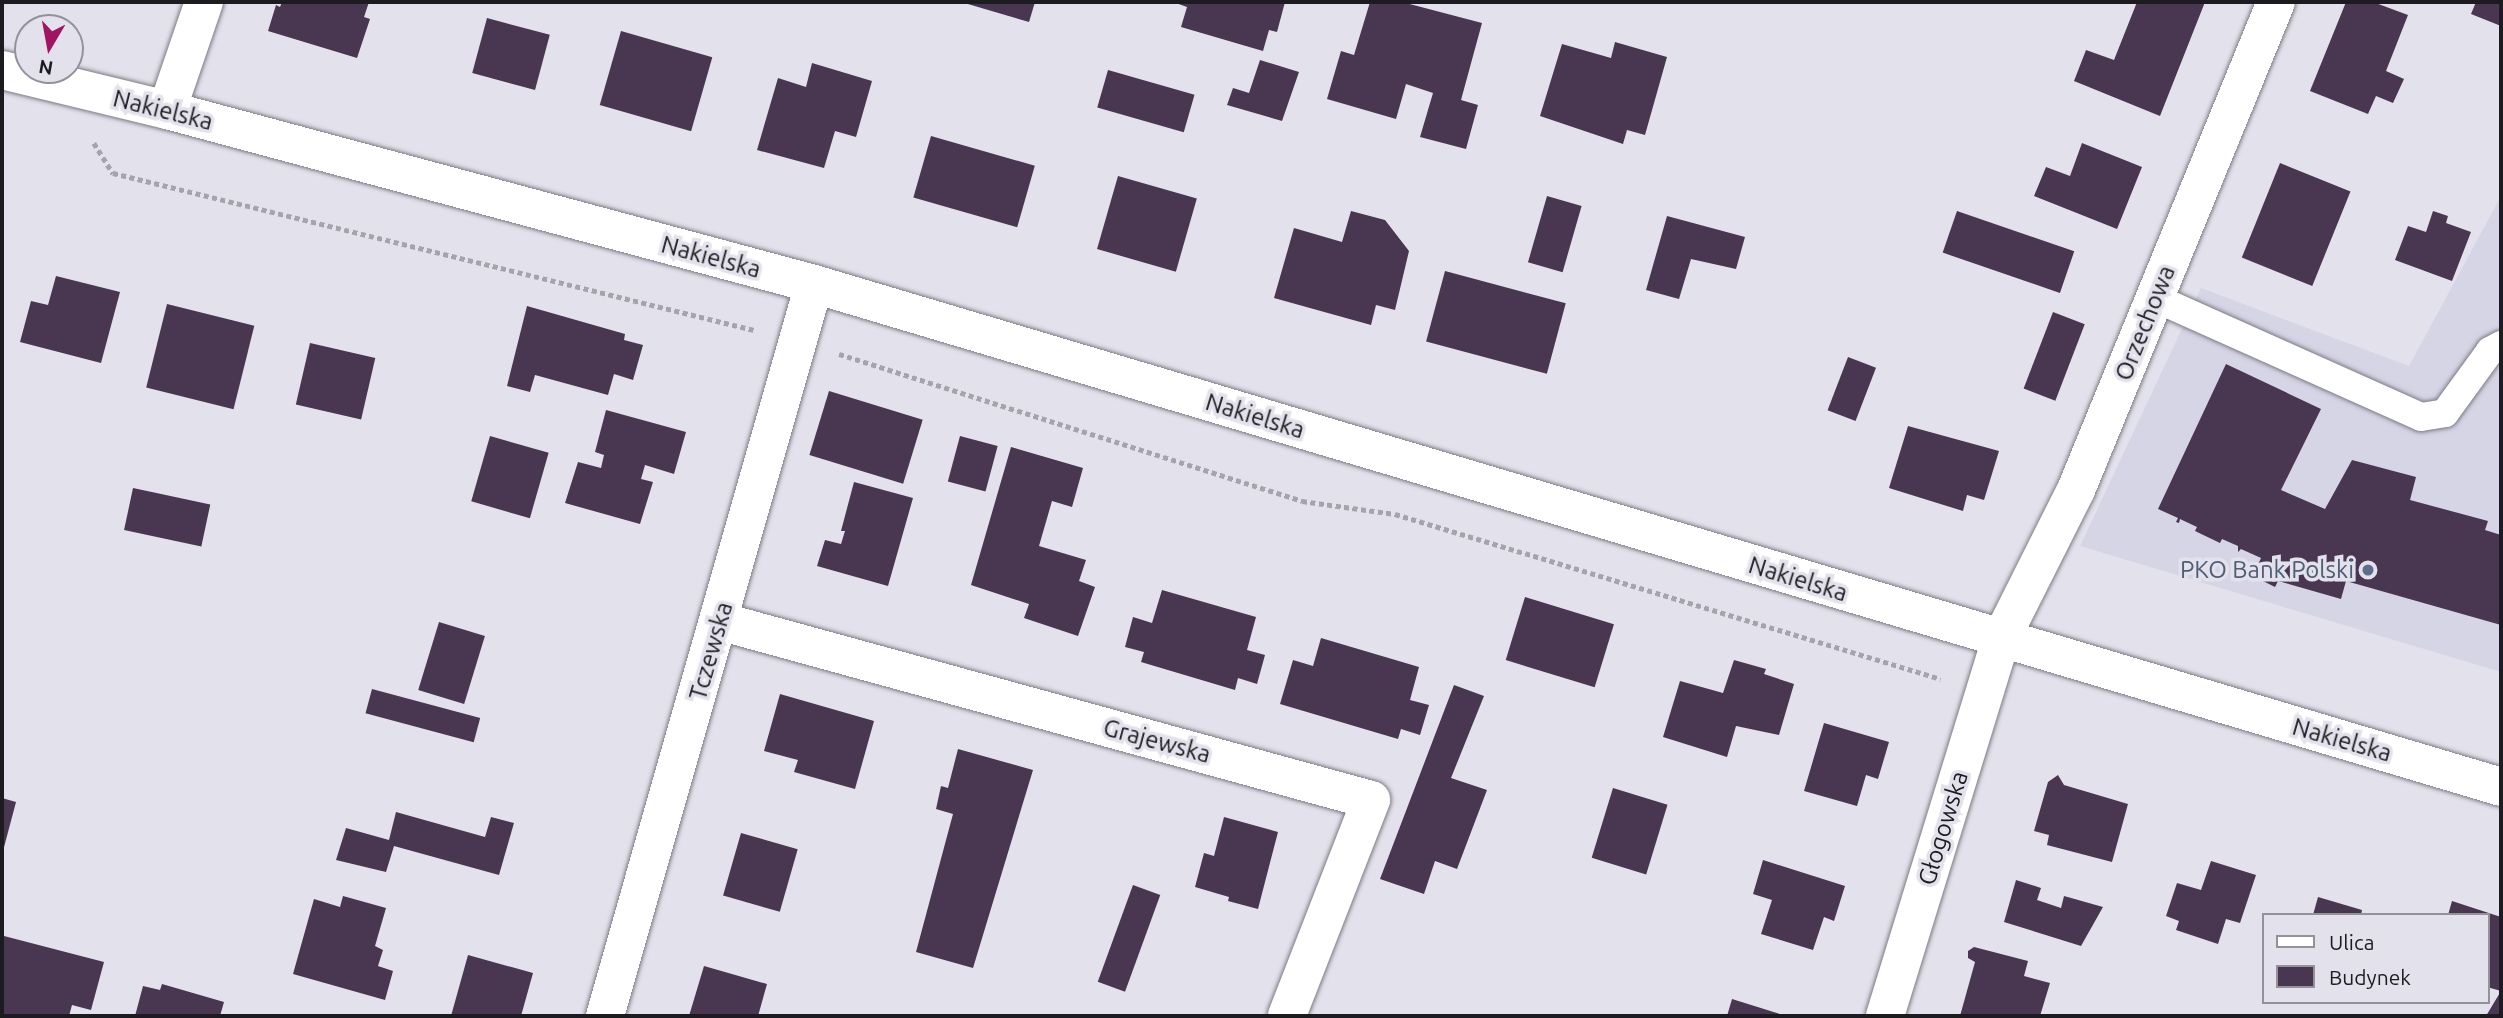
<!DOCTYPE html>
<html>
<head>
<meta charset="utf-8">
<style>
	body { margin:0 }
	#map { position:relative; width:2503px; height:1018px; overflow:hidden; background:#e3e2ec; font-family:Ubuntu,sans-serif }
	div>[style] { position:absolute }
	[style*='--x'] { left:calc(var(--x)*1px); top:calc(var(--y)*1px); width:calc(var(--w)*1px); rotate:calc(var(--a)*1deg) }
	.built>* { inset:0; background:#d6d5e6 }
	.building>* { inset:0; background:#493650; transform-origin:0 0 }
	.path>* { height:4.5px; margin-top:-2.25px; transform-origin:0; background:repeating-linear-gradient(90deg,#a5a4ad 0 5px,transparent 0 8.5px) }
	.roads { filter:drop-shadow(0 0 2px #7c7b84) drop-shadow(0 0 2px #7c7b84) }
	.service>* { height:28px; margin:-14px; padding:0 14px; transform-origin:14px; border-radius:14px; background:#fff }
	.minor>* { height:38px; margin:-19px; padding:0 19px; transform-origin:19px; border-radius:19px; background:#fff }
	.secondary>* { height:38px; margin:-19px; padding:0 19px; transform-origin:19px; border-radius:19px; background:#fff }
	.dots>* { width:19px; height:19px; translate:-50% -50%; box-sizing:border-box; border:4px solid #e3e2ec; border-radius:50% }
	span { translate:-50% -50%; white-space:nowrap; text-align:center; line-height:1.15; -webkit-text-stroke:7px #e3e2ec; paint-order:stroke }
	.street-label { font-size:24px; color:#1c1b1f }
	.service-label { font-size:24px; color:#4e5e75 }
	.right { translate:-100% -50%; text-align:right }
	.frame { position:absolute; inset:0; border:4px solid #1c1b1f; pointer-events:none }
	.legend { position:absolute; left:2262px; top:913px; width:228px; height:91px; box-sizing:border-box; background:#e3e2ec; border:2px solid #93929a; margin:0; padding:9px 12px; list-style:none; font-size:21px; color:#1c1b1f }
	.legend li { display:flex; align-items:center; gap:14px; height:35px }
	.legend b { width:35px; border:2px solid #93929a }
	.north { position:absolute; left:14px; top:14px; width:70px; height:70px; box-sizing:border-box; background:#e3e2ec; border:2px solid #93929a; border-radius:50%; rotate:190deg; font-size:19px; font-weight:700; line-height:28px; text-align:center; color:#1c1b1f }
	.north::after { content:''; display:block; margin:auto; width:24px; height:32px; background:#a01561; clip-path:polygon(50% 0,100% 100%,50% 72%,0 100%) }
</style>
</head>
<body>
<div id="map">
	<div class="built">
		<i style="clip-path:polygon(2501px 196px,2501px 672px,2080px 546px,2201px 288px,2409px 366px)"></i>
	</div>
	<div class="building">
		<i style="clip-path:polygon(282px 2px,369px 2px,364px 17px,370px 19px,357px 58px,268px 31px,276px 5px,280px 7px)"></i>
		<i style="clip-path:polygon(961px 2px,1035px 2px,1029px 22px)"></i>
		<i style="clip-path:polygon(1173px 2px,1285px 2px,1277px 32px,1269px 30px,1263px 51px,1181px 27px,1187px 7px)"></i>
		<i style="clip-path:polygon(1370px 2px,1402px 2px,1482px 23px,1461px 100px,1478px 105px,1466px 149px,1420px 137px,1433px 93px,1406px 84px,1396px 119px,1327px 99px,1341px 51px,1354px 55px)"></i>
		<i style="clip-path:polygon(2137px 2px,2205px 2px,2160px 116px,2074px 81px,2086px 50px,2114px 60px)"></i>
		<i style="clip-path:polygon(2346px 2px,2373px 2px,2408px 15px,2386px 71px,2404px 79px,2393px 103px,2376px 96px,2368px 114px,2310px 91px)"></i>
		<i style="clip-path:polygon(2476px 2px,2501px 2px,2501px 26px,2471px 14px)"></i>
		<i style="left:487px;top:18px;width:65px;height:57px;rotate:15deg"></i>
		<i style="left:621px;top:31px;width:95px;height:77px;rotate:16deg"></i>
		<i style="clip-path:polygon(1615px 42px,1667px 57px,1645px 135px,1627px 130px,1623px 144px,1540px 116px,1562px 44px,1611px 58px)"></i>
		<i style="clip-path:polygon(1260px 60px,1299px 72px,1282px 121px,1227px 105px,1233px 88px,1249px 93px)"></i>
		<i style="clip-path:polygon(812px 63px,872px 81px,856px 137px,835px 131px,824px 168px,757px 150px,778px 78px,806px 87px)"></i>
		<i style="left:1108px;top:70px;width:90px;height:39px;rotate:16deg"></i>
		<i style="left:931px;top:136px;width:108px;height:64px;rotate:16deg"></i>
		<i style="clip-path:polygon(2082px 143px,2142px 167px,2117px 229px,2034px 196px,2046px 167px,2070px 176px)"></i>
		<i style="left:2280px;top:163px;width:76px;height:102px;rotate:22deg"></i>
		<i style="left:1118px;top:176px;width:82px;height:76px;rotate:16deg"></i>
		<i style="left:1547px;top:196px;width:36px;height:69px;rotate:16deg"></i>
		<i style="clip-path:polygon(1351px 211px,1385px 220px,1409px 251px,1395px 310px,1376px 305px,1371px 325px,1274px 298px,1294px 228px,1342px 242px)"></i>
		<i style="left:1957px;top:211px;width:124px;height:44px;rotate:19deg"></i>
		<i style="clip-path:polygon(2433px 211px,2448px 216px,2446px 223px,2471px 232px,2452px 281px,2395px 260px,2408px 226px,2426px 232px)"></i>
		<i style="clip-path:polygon(1667px 216px,1745px 237px,1736px 269px,1691px 259px,1679px 299px,1646px 290px)"></i>
		<i style="left:1445px;top:271px;width:125px;height:73px;rotate:15deg"></i>
		<i style="clip-path:polygon(56px 276px,120px 292px,101px 363px,20px 342px,31px 301px,48px 305px)"></i>
		<i style="left:167px;top:304px;width:90px;height:86px;rotate:14deg"></i>
		<i style="clip-path:polygon(527px 306px,625px 334px,624px 340px,643px 345px,633px 380px,614px 374px,608px 395px,535px 375px,530px 392px,507px 386px)"></i>
		<i style="left:2053px;top:312px;width:34px;height:82px;rotate:21deg"></i>
		<i style="left:310px;top:343px;width:67px;height:63px;rotate:13deg"></i>
		<i style="left:1848px;top:357px;width:30px;height:57px;rotate:21deg"></i>
		<i style="clip-path:polygon(2226px 364px,2321px 409px,2281px 490px,2325px 509px,2352px 460px,2416px 477px,2410px 500px,2488px 521px,2485px 530px,2501px 535px,2501px 625px,2346px 581px,2341px 599px,2278px 581px,2275px 587px,2253px 576px,2261px 558px,2241px 549px,2238px 552px,2238px 546px,2222px 539px,2220px 543px,2195px 531px,2197px 527px,2180px 519px,2179px 523px,2176px 522px,2178px 518px,2158px 509px)"></i>
		<i style="left:829px;top:391px;width:98px;height:67px;rotate:17deg"></i>
		<i style="clip-path:polygon(606px 410px,686px 432px,674px 474px,645px 465px,641px 479px,653px 482px,640px 524px,565px 503px,578px 462px,601px 468px,604px 455px,595px 452px)"></i>
		<i style="clip-path:polygon(1908px 426px,1999px 451px,1984px 500px,1967px 495px,1963px 511px,1889px 488px)"></i>
		<i style="left:490px;top:436px;width:61px;height:68px;rotate:16deg"></i>
		<i style="left:960px;top:436px;width:39px;height:47px;rotate:15deg"></i>
		<i style="clip-path:polygon(1011px 447px,1083px 468px,1072px 507px,1052px 501px,1039px 546px,1086px 560px,1079px 581px,1095px 587px,1078px 636px,1024px 618px,1029px 604px,971px 585px)"></i>
		<i style="clip-path:polygon(854px 482px,913px 498px,888px 586px,817px 566px,825px 540px,841px 544px,845px 531px,841px 531px)"></i>
		<i style="left:133px;top:488px;width:79px;height:43px;rotate:12deg"></i>
		<i style="clip-path:polygon(1162px 590px,1256px 617px,1247px 650px,1265px 655px,1257px 684px,1238px 678px,1235px 690px,1141px 662px,1144px 652px,1125px 647px,1133px 617px,1152px 623px)"></i>
		<i style="left:1525px;top:597px;width:93px;height:66px;rotate:17deg"></i>
		<i style="left:439px;top:622px;width:48px;height:71px;rotate:17deg"></i>
		<i style="clip-path:polygon(1321px 638px,1419px 667px,1410px 700px,1429px 705px,1420px 735px,1401px 729px,1398px 739px,1280px 704px,1293px 660px,1313px 666px)"></i>
		<i style="clip-path:polygon(1734px 660px,1766px 669px,1764px 674px,1794px 684px,1779px 735px,1736px 726px,1727px 757px,1663px 737px,1680px 681px,1723px 693px)"></i>
		<i style="clip-path:polygon(1454px 685px,1484px 696px,1451px 778px,1487px 790px,1457px 869px,1435px 861px,1424px 894px,1380px 879px)"></i>
		<i style="left:372px;top:689px;width:112px;height:25px;rotate:15deg"></i>
		<i style="clip-path:polygon(780px 694px,874px 721px,855px 789px,794px 772px,798px 760px,764px 751px)"></i>
		<i style="clip-path:polygon(1824px 723px,1889px 742px,1878px 779px,1866px 775px,1857px 806px,1804px 791px)"></i>
		<i style="clip-path:polygon(958px 749px,1033px 770px,973px 968px,916px 952px,953px 814px,936px 809px,941px 786px,948px 788px)"></i>
		<i style="clip-path:polygon(2058px 775px,2064px 785px,2128px 804px,2112px 862px,2047px 845px,2049px 835px,2034px 831px,2048px 782px)"></i>
		<i style="left:1613px;top:788px;width:57px;height:73px;rotate:17deg"></i>
		<i style="clip-path:polygon(2px 798px,16px 802px,3px 851px,2px 851px)"></i>
		<i style="clip-path:polygon(396px 812px,485px 837px,491px 817px,514px 823px,499px 875px,394px 846px,386px 872px,336px 860px,346px 828px,389px 840px)"></i>
		<i style="clip-path:polygon(1224px 817px,1278px 832px,1258px 909px,1228px 901px,1229px 897px,1195px 887px,1204px 853px,1214px 856px)"></i>
		<i style="left:741px;top:833px;width:59px;height:65px;rotate:16deg"></i>
		<i style="clip-path:polygon(1763px 860px,1845px 886px,1834px 921px,1824px 917px,1813px 950px,1761px 934px,1772px 900px,1753px 894px)"></i>
		<i style="clip-path:polygon(2211px 861px,2256px 875px,2240px 923px,2226px 919px,2218px 944px,2176px 930px,2179px 921px,2166px 916px,2177px 883px,2201px 890px)"></i>
		<i style="clip-path:polygon(2016px 880px,2041px 888px,2037px 900px,2061px 908px,2064px 896px,2103px 907px,2081px 946px,2004px 922px)"></i>
		<i style="left:1133px;top:885px;width:29px;height:103px;rotate:20deg"></i>
		<i style="clip-path:polygon(343px 896px,386px 908px,375px 946px,383px 950px,378px 966px,393px 971px,385px 1000px,293px 974px,314px 899px,340px 907px)"></i>
		<i style="clip-path:polygon(2318px 897px,2362px 910px,2361px 915px,2313px 915px)"></i>
		<i style="clip-path:polygon(2452px 901px,2501px 917px,2501px 1016px,2486px 1016px,2501px 991px,2487px 987px,2487px 915px,2448px 915px)"></i>
		<i style="clip-path:polygon(4px 936px,104px 962px,91px 1010px,72px 1005px,69px 1016px,2px 1016px)"></i>
		<i style="clip-path:polygon(1974px 947px,2028px 961px,2024px 976px,2050px 983px,2040px 1016px,1960px 1016px,1975px 962px,1968px 958px,1968px 951px)"></i>
		<i style="clip-path:polygon(468px 955px,533px 973px,521px 1016px,451px 1016px)"></i>
		<i style="clip-path:polygon(704px 966px,767px 984px,758px 1016px,689px 1016px)"></i>
		<i style="clip-path:polygon(162px 984px,224px 1002px,220px 1016px,135px 1016px,143px 986px,160px 990px)"></i>
		<i style="clip-path:polygon(1732px 999px,1786px 1016px,1727px 1016px)"></i>
	</div>
	<div class="path">
		<i style="--x:94;--y:143;--w:36;--a:58"></i>
		<i style="--x:113;--y:173;--w:660;--a:13.76"></i>
		<i style="--x:839;--y:354;--w:486;--a:17.6"></i>
		<i style="--x:1302;--y:501;--w:94;--a:8"></i>
		<i style="--x:1395;--y:514;--w:570;--a:16.81"></i>
	</div>
	<div class="roads">
		<div class="service">
			<i style="--x:2155;--y:298;--w:291;--a:24.1"></i>
			<i style="--x:2421;--y:417;--w:24;--a:-9"></i>
			<i style="--x:2445;--y:413;--w:77;--a:-54"></i>
			<i style="--x:2490;--y:351;--w:13;--a:-29"></i>
		</div>
		<div class="minor">
			<i style="--x:167;--y:110;--w:114;--a:-71.1"></i>
			<i style="--x:719;--y:621;--w:676;--a:15.35"></i>
			<i style="--x:1371;--y:800;--w:232;--a:111.3"></i>
			<i style="--x:605;--y:1016;--w:761;--a:-74.06"></i>
			<i style="--x:1885;--y:1016;--w:394;--a:-72.9"></i>
			<i style="--x:2001;--y:639;--w:167;--a:-63.3"></i>
			<i style="--x:2076;--y:490;--w:527;--a:-67.71"></i>
		</div>
		<div class="secondary">
			<i style="--x:2;--y:70;--w:170;--a:13.6"></i>
			<i style="--x:167;--y:110;--w:670;--a:15.05"></i>
			<i style="--x:814;--y:284;--w:1760;--a:16.6"></i>
		</div>
	</div>
	<div class="dots">
		<i style="left:2368px;top:570px;background:#5c6f8a"></i>
	</div>
	<div class="street-label">
		<span style="left:163px;top:110px;rotate:14deg">Nakielska</span>
		<span style="left:711px;top:257px;rotate:15deg">Nakielska</span>
		<span style="left:2145px;top:323px;rotate:-68deg">Orzechowa</span>
		<span style="left:1255px;top:416px;rotate:17deg">Nakielska</span>
		<span style="left:1798px;top:579px;rotate:17deg">Nakielska</span>
		<span style="left:711px;top:651px;rotate:-74deg">Tczewska</span>
		<span style="left:2342px;top:740px;rotate:16deg">Nakielska</span>
		<span style="left:1157px;top:741px;rotate:15deg">Grajewska</span>
		<span style="left:1943px;top:828px;rotate:-73deg">Głogowska</span>
	</div>
	<div class="service-label">
		<span class="right" style="left:2354px;top:570px">PKO Bank Polski</span>
	</div>
	<div class="frame"></div>
	<ul class="legend">
	<li><b style="height:9px;background:#fff"></b>Ulica</li>
	<li><b style="height:19px;background:#493650"></b>Budynek</li>
	</ul>
	<div class="north">N</div>
</div>
</body>
</html>
